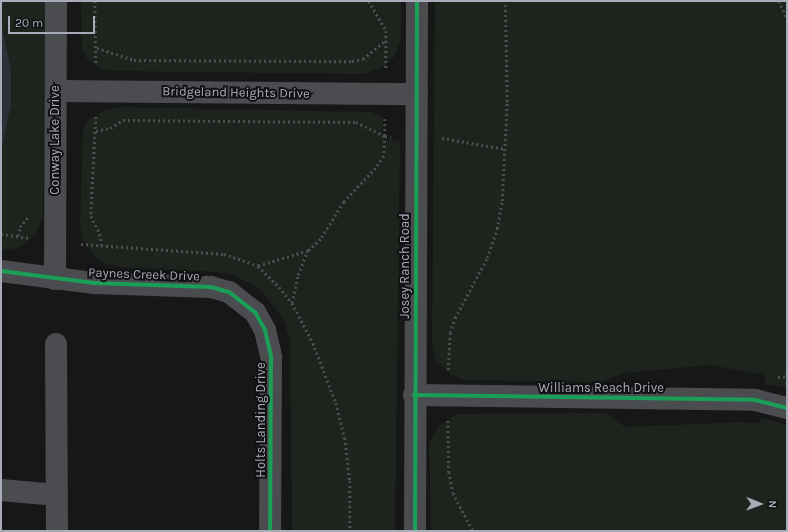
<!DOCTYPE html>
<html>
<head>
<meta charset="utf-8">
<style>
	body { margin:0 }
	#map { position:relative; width:788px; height:532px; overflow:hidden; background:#171717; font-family:Karla,sans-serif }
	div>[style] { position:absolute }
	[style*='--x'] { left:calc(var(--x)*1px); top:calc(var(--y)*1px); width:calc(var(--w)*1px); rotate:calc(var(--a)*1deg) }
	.green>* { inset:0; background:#1d241e }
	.water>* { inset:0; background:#2a3139 }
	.path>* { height:2.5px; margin-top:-1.25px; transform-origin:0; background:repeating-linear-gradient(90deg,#4d4e52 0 2px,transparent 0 5px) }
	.minor>* { height:22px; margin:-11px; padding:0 11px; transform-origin:11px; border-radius:11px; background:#4b4c50 }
	.cycleway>* { height:4px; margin:-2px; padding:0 2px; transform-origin:2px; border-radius:2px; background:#1a9f57 }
	span { translate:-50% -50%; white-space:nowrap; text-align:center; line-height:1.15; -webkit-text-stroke:4px #111113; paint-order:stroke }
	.street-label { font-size:13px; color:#a8acb8 }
	.frame { position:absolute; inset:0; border:2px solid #a8acb8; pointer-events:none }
	.north { position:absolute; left:740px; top:484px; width:40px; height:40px; -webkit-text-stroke:3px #111113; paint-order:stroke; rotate:91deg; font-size:11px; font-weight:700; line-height:16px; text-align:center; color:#a8acb8 }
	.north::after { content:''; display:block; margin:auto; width:14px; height:18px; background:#a8acb8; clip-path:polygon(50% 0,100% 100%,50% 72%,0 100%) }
	.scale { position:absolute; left:8px; top:16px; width:87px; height:18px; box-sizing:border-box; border:2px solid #a8acb8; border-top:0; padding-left:5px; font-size:12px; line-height:14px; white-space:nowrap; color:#a8acb8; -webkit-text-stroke:3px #111113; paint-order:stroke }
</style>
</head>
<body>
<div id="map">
	<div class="green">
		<i style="clip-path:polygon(1px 1px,45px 1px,43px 216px,36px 234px,21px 247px,1px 251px)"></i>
		<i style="clip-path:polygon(81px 1px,401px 1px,401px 37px,394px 57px,382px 68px,364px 74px,111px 71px,100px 68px,88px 60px,82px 49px)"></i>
		<i style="clip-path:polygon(435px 1px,787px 1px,787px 388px,766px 384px,763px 374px,709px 365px,624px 373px,602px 382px,465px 380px,452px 375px,436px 362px,432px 344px)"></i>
		<i style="clip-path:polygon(122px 107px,371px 112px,382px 117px,383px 139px,400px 141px,395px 531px,292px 531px,290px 339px,283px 319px,261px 290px,233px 275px,217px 272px,120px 267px,104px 263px,93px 255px,83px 240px,80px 226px,83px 129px,89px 119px,103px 111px)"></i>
		<i style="clip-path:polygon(606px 413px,625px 427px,740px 422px,757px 423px,763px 418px,787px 425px,787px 531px,431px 531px,429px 444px,439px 426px,456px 414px)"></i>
	</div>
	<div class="water">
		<i style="clip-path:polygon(1px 24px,11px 70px,11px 105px,1px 151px)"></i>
	</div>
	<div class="path">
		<i style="--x:95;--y:1;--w:65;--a:89.1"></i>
		<i style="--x:369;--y:1;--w:34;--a:60"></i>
		<i style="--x:386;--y:31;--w:37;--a:90"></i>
		<i style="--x:779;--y:1;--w:19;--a:65"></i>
		<i style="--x:97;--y:48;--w:39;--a:18"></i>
		<i style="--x:134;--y:60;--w:218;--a:0.3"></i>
		<i style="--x:352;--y:61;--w:11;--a:-10"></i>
		<i style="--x:363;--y:59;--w:30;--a:-40"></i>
		<i style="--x:96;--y:117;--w:99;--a:92.9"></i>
		<i style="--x:91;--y:216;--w:20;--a:63"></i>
		<i style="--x:100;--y:234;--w:12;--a:81"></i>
		<i style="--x:385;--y:119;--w:17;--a:90"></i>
		<i style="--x:385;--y:136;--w:6;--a:9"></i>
		<i style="--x:96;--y:131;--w:14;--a:-12"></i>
		<i style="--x:110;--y:128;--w:15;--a:-32"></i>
		<i style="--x:123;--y:120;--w:233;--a:0.5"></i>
		<i style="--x:356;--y:122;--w:32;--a:26"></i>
		<i style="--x:385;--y:136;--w:20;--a:93"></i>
		<i style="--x:384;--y:156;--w:14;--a:124"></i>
		<i style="--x:376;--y:168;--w:47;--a:133.3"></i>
		<i style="--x:344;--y:202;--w:44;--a:121.9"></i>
		<i style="--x:321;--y:239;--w:18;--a:137"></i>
		<i style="--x:308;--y:251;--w:52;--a:163.3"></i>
		<i style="--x:442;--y:138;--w:65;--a:9.8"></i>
		<i style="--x:1;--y:234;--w:29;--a:8"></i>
		<i style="--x:18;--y:236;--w:9;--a:-77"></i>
		<i style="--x:20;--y:227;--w:13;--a:-51"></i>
		<i style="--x:81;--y:244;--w:143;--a:4"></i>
		<i style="--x:224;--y:254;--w:36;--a:19"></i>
		<i style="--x:258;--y:266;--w:30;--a:45"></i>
		<i style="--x:279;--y:287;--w:21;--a:51"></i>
		<i style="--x:292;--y:303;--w:45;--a:62.3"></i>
		<i style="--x:313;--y:343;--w:64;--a:69"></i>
		<i style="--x:336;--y:403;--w:36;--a:76"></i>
		<i style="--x:345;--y:438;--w:43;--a:83.4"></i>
		<i style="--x:350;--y:481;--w:50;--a:90"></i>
		<i style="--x:292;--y:303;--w:29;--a:-78"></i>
		<i style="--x:298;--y:275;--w:26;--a:-69"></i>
		<i style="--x:448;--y:370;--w:37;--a:-87"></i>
		<i style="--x:450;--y:333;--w:16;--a:-72"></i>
		<i style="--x:455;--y:318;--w:68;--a:-61.9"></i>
		<i style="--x:487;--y:258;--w:31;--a:-71"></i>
		<i style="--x:497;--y:229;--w:28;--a:-80"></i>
		<i style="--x:502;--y:201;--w:99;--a:-87.1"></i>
		<i style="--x:507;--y:102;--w:101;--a:-91.1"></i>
		<i style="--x:778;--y:377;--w:9;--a:-6"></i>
		<i style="--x:448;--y:421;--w:51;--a:88.9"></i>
		<i style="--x:449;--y:472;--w:21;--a:79"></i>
		<i style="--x:453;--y:493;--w:43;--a:62.2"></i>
	</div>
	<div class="minor">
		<i style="--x:56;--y:91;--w:361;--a:0.5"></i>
		<i style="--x:1;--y:271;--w:94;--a:7.4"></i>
		<i style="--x:94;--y:283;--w:117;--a:2"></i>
		<i style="--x:211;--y:287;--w:19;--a:16"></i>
		<i style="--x:229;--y:292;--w:33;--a:38"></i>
		<i style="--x:255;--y:312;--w:21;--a:61"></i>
		<i style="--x:265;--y:330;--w:28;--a:77"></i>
		<i style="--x:271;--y:357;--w:174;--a:90.3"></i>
		<i style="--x:55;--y:279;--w:278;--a:-89.8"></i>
		<i style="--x:56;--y:344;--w:187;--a:89.7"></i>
		<i style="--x:414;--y:395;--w:341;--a:0.8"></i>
		<i style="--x:755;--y:400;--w:33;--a:14"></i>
		<i style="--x:1;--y:490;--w:56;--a:5.1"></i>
		<i style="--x:415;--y:531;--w:530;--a:-89.78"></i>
	</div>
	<div class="cycleway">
		<i style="--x:1;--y:271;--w:94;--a:7.4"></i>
		<i style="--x:94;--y:283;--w:117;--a:2"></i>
		<i style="--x:211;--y:287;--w:19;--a:16"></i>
		<i style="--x:229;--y:292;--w:33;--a:38"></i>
		<i style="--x:255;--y:312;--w:21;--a:61"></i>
		<i style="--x:265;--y:330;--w:28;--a:77"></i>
		<i style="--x:271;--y:357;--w:174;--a:90.3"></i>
		<i style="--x:414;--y:395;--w:341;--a:0.8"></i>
		<i style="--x:755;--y:400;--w:33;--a:14"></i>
		<i style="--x:415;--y:531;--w:530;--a:-89.78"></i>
	</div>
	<div class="street-label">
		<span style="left:236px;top:93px;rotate:1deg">Bridgeland Heights Drive</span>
		<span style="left:55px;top:140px;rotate:-90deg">Conway Lake Drive</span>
		<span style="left:405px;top:266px;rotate:-90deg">Josey Ranch Road</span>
		<span style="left:144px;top:275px;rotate:2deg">Paynes Creek Drive</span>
		<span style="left:601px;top:388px">Williams Reach Drive</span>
		<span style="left:261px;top:420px;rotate:-90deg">Holts Landing Drive</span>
	</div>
	<div class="frame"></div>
	<div class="north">N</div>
	<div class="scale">20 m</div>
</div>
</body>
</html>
